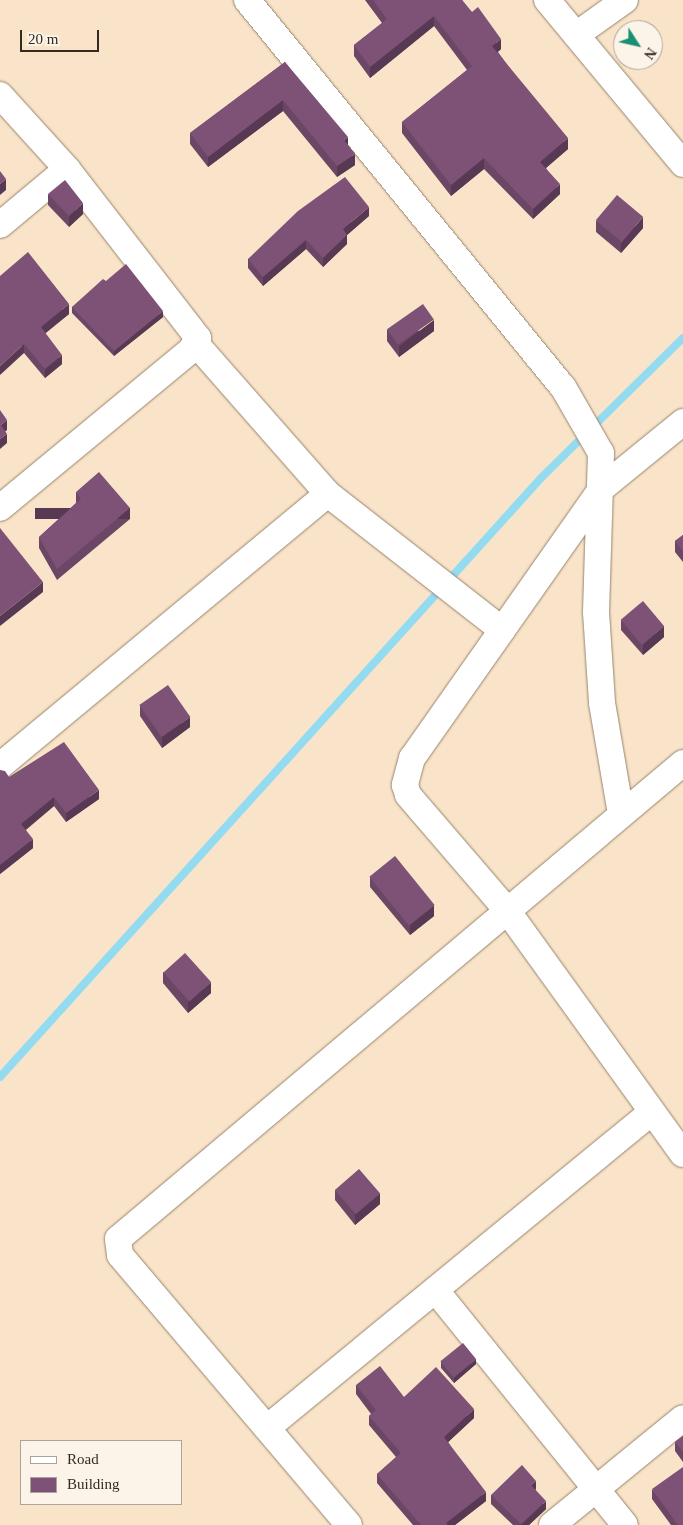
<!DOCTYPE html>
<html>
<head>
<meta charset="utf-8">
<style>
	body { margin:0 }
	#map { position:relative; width:683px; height:1525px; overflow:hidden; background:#f9e4ca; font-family:"Times New Roman",serif }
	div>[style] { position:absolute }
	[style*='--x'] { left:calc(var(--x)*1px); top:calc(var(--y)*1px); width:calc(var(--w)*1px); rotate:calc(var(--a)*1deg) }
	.stream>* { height:8px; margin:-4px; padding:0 4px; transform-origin:4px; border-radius:4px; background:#93dbf0 }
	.roads { filter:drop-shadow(0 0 1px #97846c) drop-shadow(0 0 1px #97846c) }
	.minor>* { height:26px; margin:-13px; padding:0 13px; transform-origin:13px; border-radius:13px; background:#fff }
	.wall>* { inset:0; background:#6c4765 }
	.shaded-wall>* { inset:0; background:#583953; transform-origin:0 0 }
	.building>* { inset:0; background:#7d5276; transform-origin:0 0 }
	span { translate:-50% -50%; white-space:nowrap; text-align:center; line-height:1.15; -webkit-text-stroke:5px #fcf3e9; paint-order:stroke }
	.legend { position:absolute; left:20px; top:1440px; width:162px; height:65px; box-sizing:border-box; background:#fcf3e9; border:1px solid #aca399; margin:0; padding:6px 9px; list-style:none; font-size:15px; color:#332b21 }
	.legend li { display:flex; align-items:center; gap:10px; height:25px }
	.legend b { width:25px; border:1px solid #aca399 }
	.north { position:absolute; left:613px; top:20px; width:50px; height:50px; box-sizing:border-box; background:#fcf3e9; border:1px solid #aca399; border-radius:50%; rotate:125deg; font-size:14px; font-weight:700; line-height:20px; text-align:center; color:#332b21 }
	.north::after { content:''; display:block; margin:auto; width:18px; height:22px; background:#189074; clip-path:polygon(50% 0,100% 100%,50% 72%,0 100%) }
	.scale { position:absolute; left:20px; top:30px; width:79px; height:22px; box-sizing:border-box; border:2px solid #332b21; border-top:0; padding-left:6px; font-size:15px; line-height:18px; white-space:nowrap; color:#332b21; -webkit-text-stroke:4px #fcf3e9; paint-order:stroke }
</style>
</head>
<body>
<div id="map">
	<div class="stream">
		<i style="--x:0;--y:1077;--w:807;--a:-47.91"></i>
		<i style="--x:541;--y:478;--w:199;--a:-44.6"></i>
	</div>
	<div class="roads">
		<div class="minor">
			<i style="--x:247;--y:0;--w:500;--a:50.8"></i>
			<i style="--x:563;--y:387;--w:76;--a:60.1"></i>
			<i style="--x:601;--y:453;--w:159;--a:91.8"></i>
			<i style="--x:596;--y:612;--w:91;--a:86.2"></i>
			<i style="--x:602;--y:703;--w:113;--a:80.3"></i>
			<i style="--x:547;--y:0;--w:213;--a:50.3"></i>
			<i style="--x:576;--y:35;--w:60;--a:-35.5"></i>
			<i style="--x:0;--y:95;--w:100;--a:47.8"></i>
			<i style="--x:67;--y:169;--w:214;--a:52.2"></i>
			<i style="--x:198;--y:338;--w:14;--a:120"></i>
			<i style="--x:191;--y:350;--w:248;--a:140.4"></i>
			<i style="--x:0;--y:225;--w:87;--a:-39.9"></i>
			<i style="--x:683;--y:422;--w:104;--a:140.8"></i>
			<i style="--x:602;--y:488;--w:330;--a:125.1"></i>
			<i style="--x:412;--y:758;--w:28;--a:105"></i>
			<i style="--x:405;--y:785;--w:10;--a:73"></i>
			<i style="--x:408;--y:795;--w:150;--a:49.3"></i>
			<i style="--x:506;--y:909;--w:302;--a:54.2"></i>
			<i style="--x:328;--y:494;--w:221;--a:38"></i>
			<i style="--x:0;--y:766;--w:426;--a:-39.7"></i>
			<i style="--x:328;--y:494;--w:200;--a:-131.3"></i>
			<i style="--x:437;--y:1292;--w:299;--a:51.1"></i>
			<i style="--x:267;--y:1428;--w:496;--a:-39.4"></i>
			<i style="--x:349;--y:1525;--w:354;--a:-130.3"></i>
			<i style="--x:120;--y:1255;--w:16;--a:-97"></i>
			<i style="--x:118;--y:1239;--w:739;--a:-40.11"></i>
			<i style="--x:552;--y:1525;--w:169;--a:-39.2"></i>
		</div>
	</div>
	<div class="wall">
		<i style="clip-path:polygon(365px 0,462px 0,501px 49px,498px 52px,568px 149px,546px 168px,560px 194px,533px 219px,484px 169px,451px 196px,402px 133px,402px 122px,467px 70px,434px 26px,370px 78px,354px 56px,354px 45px,382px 23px)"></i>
		<i style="clip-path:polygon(285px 62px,348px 145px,355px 165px,337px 177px,283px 111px,208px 167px,190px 144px,190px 133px)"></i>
		<i style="clip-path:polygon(48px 194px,83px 214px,69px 227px,48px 205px)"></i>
		<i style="clip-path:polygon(369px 216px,347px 235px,347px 244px,323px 267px,306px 249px,263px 286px,248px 268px,248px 259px)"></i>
		<i style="clip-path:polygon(596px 221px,643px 228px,621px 253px,596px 232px)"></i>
		<i style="clip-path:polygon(0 276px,69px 314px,45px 333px,62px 364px,45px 378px,24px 353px)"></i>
		<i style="clip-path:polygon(106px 281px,163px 317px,114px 356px,72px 313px,72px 307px)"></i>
		<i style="clip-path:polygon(387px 330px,434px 331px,399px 357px,387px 341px)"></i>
		<i style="clip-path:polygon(76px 492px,130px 519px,57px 580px,39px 548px,39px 537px,76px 503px)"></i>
		<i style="clip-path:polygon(683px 535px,683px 562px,675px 552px,675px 541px)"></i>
		<i style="clip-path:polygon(621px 620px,664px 637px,643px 655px,621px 630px)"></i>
		<i style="clip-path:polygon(140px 706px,190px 727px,162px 748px,140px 716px)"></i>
		<i style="clip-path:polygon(0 770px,9px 777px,99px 799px,66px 822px,54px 806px,26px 830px,33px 848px,0 874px)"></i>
		<i style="clip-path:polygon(370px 877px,434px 916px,410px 935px,370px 887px)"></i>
		<i style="clip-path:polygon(163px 972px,211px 993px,188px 1013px,163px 983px)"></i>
		<i style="clip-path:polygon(335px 1190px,380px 1204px,355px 1225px,335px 1200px)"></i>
		<i style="clip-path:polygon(441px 1362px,476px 1364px,454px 1383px,441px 1368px)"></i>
		<i style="clip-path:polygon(356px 1385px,404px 1397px,474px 1418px,448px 1442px,486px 1501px,455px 1525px,413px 1525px,377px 1483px,377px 1474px,396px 1457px,369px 1425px,369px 1416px,371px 1414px,356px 1394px)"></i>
		<i style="clip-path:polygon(683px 1436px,683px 1462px,675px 1451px,675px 1442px)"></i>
		<i style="clip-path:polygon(536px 1489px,535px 1490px,546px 1509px,529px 1525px,513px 1525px,491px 1504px,491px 1495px)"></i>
		<i style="clip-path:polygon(652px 1489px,683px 1525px,671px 1525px,652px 1499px)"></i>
	</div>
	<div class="shaded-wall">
		<i style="clip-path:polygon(434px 16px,434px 26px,370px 78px,370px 67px)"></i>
		<i style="clip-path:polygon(501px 39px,501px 49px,492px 56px,492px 46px)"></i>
		<i style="clip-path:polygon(283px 100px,283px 111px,208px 167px,208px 157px)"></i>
		<i style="clip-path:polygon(348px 137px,348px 148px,344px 140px)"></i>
		<i style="clip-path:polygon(568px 138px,568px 149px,540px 173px,540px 162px)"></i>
		<i style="clip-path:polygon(355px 154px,355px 165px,337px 177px,337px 166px)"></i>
		<i style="clip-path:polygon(484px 158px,484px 169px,451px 196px,451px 185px)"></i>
		<i style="clip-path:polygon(6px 179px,6px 190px,0 195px,0 184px)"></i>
		<i style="clip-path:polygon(560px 184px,560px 194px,533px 219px,533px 209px)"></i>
		<i style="clip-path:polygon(83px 203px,83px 214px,69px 227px,69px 216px)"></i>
		<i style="clip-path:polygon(369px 207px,369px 216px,347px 235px,347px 244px,323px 267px,323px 258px,343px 229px)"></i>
		<i style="clip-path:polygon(643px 217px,643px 228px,621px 253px,621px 243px)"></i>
		<i style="clip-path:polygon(306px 240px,306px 249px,263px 286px,263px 277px)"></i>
		<i style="clip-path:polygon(69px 304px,69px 314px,41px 337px,41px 327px)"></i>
		<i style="clip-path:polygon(163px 311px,163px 317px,114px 356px,114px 351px)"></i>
		<i style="clip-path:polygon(434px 320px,434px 331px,399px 357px,399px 346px)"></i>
		<i style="clip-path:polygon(24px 344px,24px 353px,0 375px,0 366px)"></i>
		<i style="clip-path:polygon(62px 355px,62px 364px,45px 378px,45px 369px)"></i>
		<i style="clip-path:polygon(7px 420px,7px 430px,1px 435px,1px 425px)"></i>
		<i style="clip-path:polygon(7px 434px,7px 443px,0 449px,0 439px)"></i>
		<i style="left:130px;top:508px;width:11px;height:95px;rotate:90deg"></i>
		<i style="clip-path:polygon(43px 582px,43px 592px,0 626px,0 616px)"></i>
		<i style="clip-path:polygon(664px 626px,664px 637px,643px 655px,643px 644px)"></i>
		<i style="clip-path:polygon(190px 717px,190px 727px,162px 748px,162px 737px)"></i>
		<i style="clip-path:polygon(99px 790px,99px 799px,66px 822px,66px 813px)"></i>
		<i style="clip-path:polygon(54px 797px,54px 806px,21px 833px,21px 824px)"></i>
		<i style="clip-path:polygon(33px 839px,33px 848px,0 874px,0 865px)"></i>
		<i style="clip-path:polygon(434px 905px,434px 916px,410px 935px,410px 924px)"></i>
		<i style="clip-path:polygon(211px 982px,211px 993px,188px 1013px,188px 1002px)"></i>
		<i style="clip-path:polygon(380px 1193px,380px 1204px,355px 1225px,355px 1214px)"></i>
		<i style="clip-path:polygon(476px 1359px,476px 1364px,454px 1383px,454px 1378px)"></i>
		<i style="clip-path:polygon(474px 1409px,474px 1418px,444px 1446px,444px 1437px)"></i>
		<i style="clip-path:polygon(536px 1481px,536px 1489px,531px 1494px,531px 1485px)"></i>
		<i style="clip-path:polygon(486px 1492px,486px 1501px,455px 1525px,446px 1525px,446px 1523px)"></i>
		<i style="clip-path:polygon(546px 1501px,546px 1509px,529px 1525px,521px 1525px)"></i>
	</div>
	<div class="building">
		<i style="clip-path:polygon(373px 0,462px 0,472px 12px,478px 7px,501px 39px,492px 46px,568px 138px,540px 162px,560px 184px,533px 209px,484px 158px,451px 185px,402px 122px,472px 66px,434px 16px,370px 67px,354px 45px,387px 19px)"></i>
		<i style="clip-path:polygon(285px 62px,348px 137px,344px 140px,355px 154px,337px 166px,283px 100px,208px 157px,190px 133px)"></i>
		<i style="clip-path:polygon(0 171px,6px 179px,0 184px)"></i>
		<i style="clip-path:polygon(345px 177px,369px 207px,343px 229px,347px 235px,323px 258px,306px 240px,263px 277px,248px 259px,298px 211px)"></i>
		<i style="clip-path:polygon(65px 180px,83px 203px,69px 216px,48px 194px)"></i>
		<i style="left:617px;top:195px;width:34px;height:33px;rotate:40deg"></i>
		<i style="clip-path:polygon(28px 252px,69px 304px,41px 327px,62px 355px,45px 369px,24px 344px,0 366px,0 276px)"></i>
		<i style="clip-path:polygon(126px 264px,163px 311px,114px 351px,72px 307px,103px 279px,106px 281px)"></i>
		<i style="left:423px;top:304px;width:19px;height:44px;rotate:55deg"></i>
		<i style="clip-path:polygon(0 410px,7px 420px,1px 425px,7px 434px,0 439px)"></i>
		<i style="clip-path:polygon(99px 472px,130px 508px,57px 569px,39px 537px,81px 499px,76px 492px)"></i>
		<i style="clip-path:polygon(0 528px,43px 582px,0 616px)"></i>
		<i style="clip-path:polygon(683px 535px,683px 551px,675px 541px)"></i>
		<i style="left:643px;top:601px;width:33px;height:29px;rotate:50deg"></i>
		<i style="left:168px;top:685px;width:39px;height:35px;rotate:55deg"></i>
		<i style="clip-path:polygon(64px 742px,99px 790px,66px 813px,54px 797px,21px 824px,33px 839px,0 865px,0 770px,5px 771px,9px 777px)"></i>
		<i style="left:395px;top:856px;width:63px;height:33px;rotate:51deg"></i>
		<i style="left:185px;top:953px;width:39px;height:29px;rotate:48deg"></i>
		<i style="left:359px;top:1169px;width:32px;height:32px;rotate:49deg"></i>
		<i style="left:463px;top:1343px;width:21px;height:29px;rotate:51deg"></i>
		<i style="clip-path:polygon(380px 1366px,404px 1397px,436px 1367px,474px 1409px,444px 1437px,486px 1492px,446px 1523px,448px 1525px,421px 1525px,377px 1474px,401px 1453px,369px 1416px,376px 1410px,356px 1385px)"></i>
		<i style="clip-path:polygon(683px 1436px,683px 1452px,675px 1442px)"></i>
		<i style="clip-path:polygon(522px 1465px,536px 1481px,531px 1485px,546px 1501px,521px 1524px,491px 1495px)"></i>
		<i style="clip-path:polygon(683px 1467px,683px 1525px,678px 1525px,652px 1489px)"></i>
	</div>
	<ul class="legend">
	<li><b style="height:6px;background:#fff"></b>Road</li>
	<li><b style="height:14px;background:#7d5276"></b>Building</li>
	</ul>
	<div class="north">N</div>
	<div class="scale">20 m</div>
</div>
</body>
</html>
